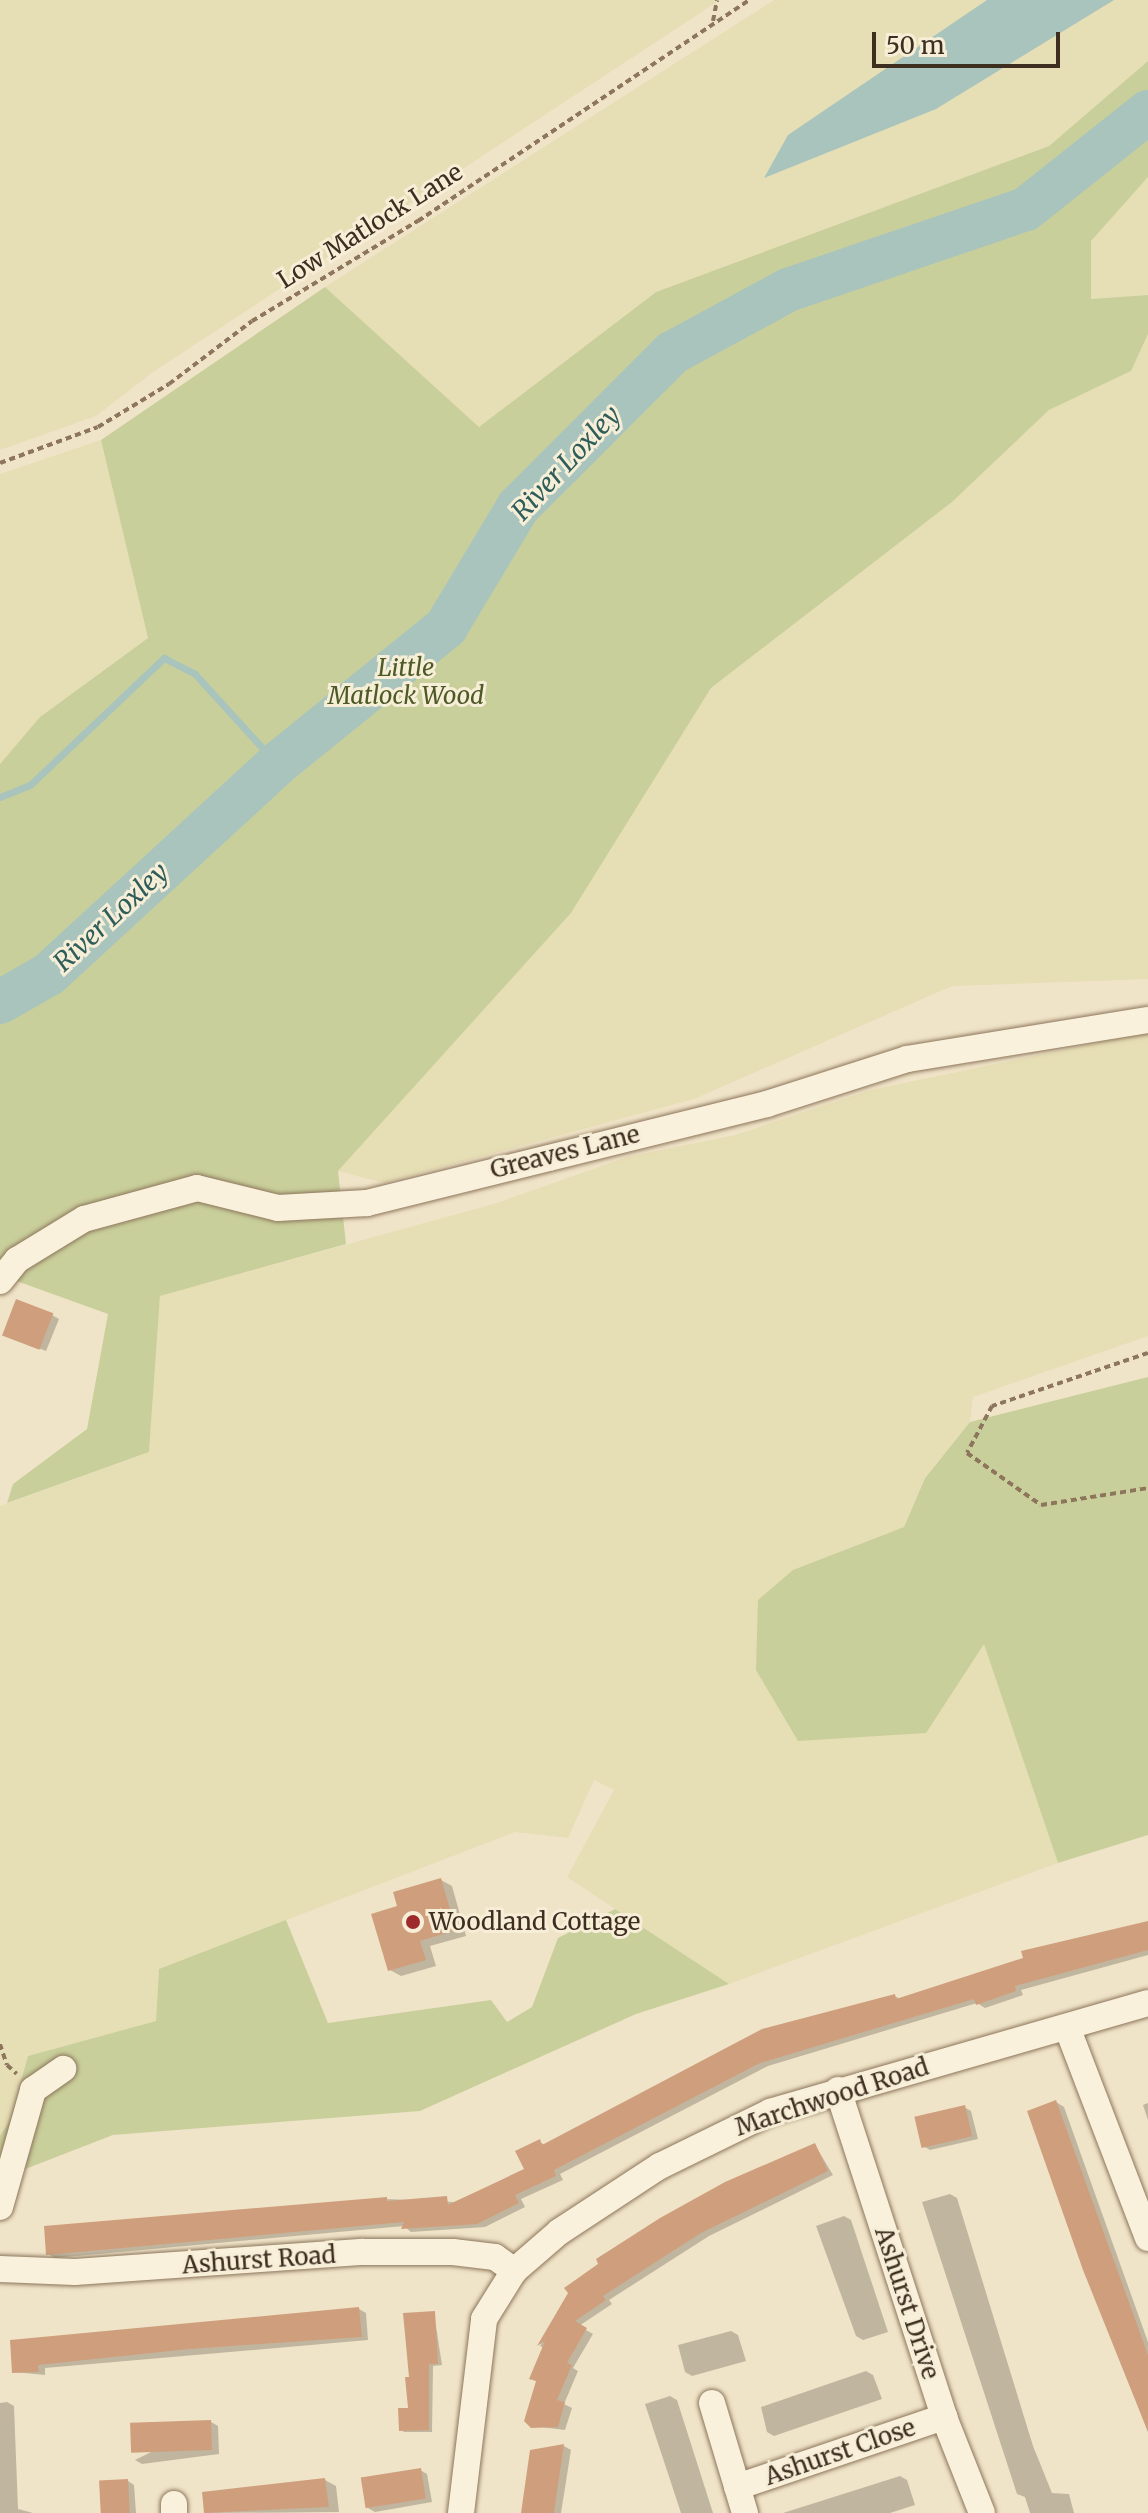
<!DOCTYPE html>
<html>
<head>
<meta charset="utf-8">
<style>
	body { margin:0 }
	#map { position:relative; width:1148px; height:2513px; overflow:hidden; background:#f0e4c8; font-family:Merriweather,serif }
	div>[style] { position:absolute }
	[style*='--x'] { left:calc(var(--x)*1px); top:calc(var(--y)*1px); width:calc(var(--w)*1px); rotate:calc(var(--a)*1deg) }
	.farmland>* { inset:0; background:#e6deb5 }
	.green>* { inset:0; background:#c9cf9b }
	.water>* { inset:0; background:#a9c4bc }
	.shadow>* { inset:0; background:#0003 }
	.stream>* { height:7px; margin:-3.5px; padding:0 3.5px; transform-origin:3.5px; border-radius:3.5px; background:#a9c4bc }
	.river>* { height:44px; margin:-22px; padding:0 22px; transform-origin:22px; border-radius:22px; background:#a9c4bc }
	.building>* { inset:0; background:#cf9f7d; transform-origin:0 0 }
	.path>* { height:4px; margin-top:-2px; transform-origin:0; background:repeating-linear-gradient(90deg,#8d765c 0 6px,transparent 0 10px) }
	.roads { filter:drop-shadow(0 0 2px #8d765c) drop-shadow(0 0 2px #8d765c) }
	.minor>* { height:26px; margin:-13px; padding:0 13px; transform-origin:13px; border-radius:13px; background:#faf1dc }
	.dots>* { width:22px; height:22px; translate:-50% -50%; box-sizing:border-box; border:4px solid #f7eed8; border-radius:50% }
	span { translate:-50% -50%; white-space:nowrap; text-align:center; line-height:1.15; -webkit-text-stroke:6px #f7eed8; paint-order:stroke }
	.street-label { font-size:24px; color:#3d2e20 }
	.park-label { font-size:24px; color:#4d5a26; font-style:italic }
	.poi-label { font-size:24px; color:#3d2e20 }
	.left { translate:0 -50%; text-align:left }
	.water-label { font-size:26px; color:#2f5d5a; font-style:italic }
	.scale { position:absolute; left:872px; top:32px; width:188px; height:36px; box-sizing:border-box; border:4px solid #3d2e20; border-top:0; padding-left:10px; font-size:24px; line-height:28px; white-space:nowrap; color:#3d2e20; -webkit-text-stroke:6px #f7eed8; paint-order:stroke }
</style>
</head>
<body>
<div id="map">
	<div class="farmland">
		<i style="clip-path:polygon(0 0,720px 0,153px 372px,96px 416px,0 450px)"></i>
		<i style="clip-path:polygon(774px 0,1148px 0,1148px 61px,1049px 146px,656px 292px,479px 427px,325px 287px)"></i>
		<i style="clip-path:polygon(1148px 177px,1148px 295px,1091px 299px,1091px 240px)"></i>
		<i style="clip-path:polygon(1148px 334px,1148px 979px,952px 986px,694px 1099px,384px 1183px,338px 1171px,571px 913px,711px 688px,952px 502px,1049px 410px,1131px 371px)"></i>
		<i style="clip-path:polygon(101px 440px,148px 638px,40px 717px,0 764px,0 474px)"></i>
		<i style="clip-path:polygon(1148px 1032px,1148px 1336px,973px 1397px,970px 1422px,925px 1477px,904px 1527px,793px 1570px,984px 1643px,1058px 1863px,729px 1984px,567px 1877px,614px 1790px,594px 1780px,568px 1838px,515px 1832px,159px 1969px,156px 2021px,28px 2056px,10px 2120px,0 2136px,0 1506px,149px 1452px,160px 1296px,497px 1203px,627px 1157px,735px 1135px,871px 1090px)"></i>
	</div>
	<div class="green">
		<i style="clip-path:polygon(1148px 61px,1148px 177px,1091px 241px,1091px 299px,1148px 295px,1148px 334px,1131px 371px,1049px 410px,952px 502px,711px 688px,571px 913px,338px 1171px,346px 1244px,160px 1296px,149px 1452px,7px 1503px,13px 1484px,87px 1429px,108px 1314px,0 1275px,0 764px,40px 717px,148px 638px,101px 440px,325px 287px,479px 427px,656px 292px,1049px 146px)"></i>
		<i style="clip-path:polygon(1148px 1377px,1148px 1835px,1058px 1863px,984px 1644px,926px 1733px,798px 1741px,756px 1670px,758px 1600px,793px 1570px,904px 1527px,925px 1478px,970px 1422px)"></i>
		<i style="clip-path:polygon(615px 1909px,729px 1984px,636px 2014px,420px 2111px,113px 2135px,15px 2173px,0 2196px,0 2136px,10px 2120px,28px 2056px,156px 2021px,159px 1969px,286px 1920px,328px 2023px,491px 2000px,507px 2022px,532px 2007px,558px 1938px)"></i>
	</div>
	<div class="water">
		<i style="clip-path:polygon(987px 0,1114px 0,936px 109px,764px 178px,788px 135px)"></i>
	</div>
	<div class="shadow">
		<i style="clip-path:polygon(52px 1315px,59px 1319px,46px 1351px,12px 1338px)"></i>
		<i style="clip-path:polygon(441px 1880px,452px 1886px,466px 1936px,430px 1946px,436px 1966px,401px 1976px,390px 1970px,400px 1907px)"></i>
		<i style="clip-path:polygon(1148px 1922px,1148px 1955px,1021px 1990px,1023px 1995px,985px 2008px,977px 2003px,768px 2066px,560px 2174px,563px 2180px,521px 2199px,525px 2207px,485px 2227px,411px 2232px,404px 2226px,55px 2258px,48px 2254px,386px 2199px,454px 2202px,526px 2170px,539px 2142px,546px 2145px,894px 1996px,901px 1999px)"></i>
		<i style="clip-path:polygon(1056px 2102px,1064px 2107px,1148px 2342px,1148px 2432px,1029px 2112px)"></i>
		<i style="clip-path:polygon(1148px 2103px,1148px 2120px,1143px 2105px)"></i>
		<i style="clip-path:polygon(964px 2107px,971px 2111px,978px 2139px,930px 2150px,923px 2146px)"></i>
		<i style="clip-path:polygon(815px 2145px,833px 2175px,709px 2236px,609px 2300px,612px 2304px,579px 2326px,593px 2334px,573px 2368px,578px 2371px,564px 2404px,572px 2408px,565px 2430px,532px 2426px,544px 2348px,540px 2346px,570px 2293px)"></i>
		<i style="clip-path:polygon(950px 2194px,957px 2198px,1033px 2446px,1052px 2493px,1069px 2494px,1074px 2513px,1030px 2513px,1025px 2497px,1017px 2494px,922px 2202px)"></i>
		<i style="clip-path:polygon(844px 2216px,851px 2220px,888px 2332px,863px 2340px,856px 2336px,816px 2226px)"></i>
		<i style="clip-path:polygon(359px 2309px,366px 2313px,368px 2340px,45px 2368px,45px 2375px,14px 2372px,12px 2341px)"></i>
		<i style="clip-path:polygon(434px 2313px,442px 2365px,433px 2366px,432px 2432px,404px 2432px,401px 2430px,410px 2410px,411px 2379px)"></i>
		<i style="clip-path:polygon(731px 2331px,738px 2335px,746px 2361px,692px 2376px,685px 2372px,678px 2345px)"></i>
		<i style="clip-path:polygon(866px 2371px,873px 2375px,882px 2399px,774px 2436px,767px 2432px,761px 2407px)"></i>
		<i style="clip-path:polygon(670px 2396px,677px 2400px,713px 2513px,681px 2513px,645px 2404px)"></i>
		<i style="clip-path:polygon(7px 2402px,14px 2406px,18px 2509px,33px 2513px,0 2513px,0 2403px)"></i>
		<i style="clip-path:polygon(211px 2422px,218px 2426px,219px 2454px,142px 2464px,135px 2460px)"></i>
		<i style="clip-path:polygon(564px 2446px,571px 2450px,561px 2513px,523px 2513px,532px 2452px)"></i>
		<i style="clip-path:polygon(420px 2470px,427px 2474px,432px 2502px,375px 2512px,368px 2508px)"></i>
		<i style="clip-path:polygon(900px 2476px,907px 2480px,915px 2505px,890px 2513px,783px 2513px)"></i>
		<i style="clip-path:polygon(325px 2480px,336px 2486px,339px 2512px,206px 2513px,204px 2494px)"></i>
		<i style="clip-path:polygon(128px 2481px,134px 2485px,136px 2513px,104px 2513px)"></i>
	</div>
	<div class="stream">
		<i style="--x:0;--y:797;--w:32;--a:-22"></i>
		<i style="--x:30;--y:785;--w:185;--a:-43.5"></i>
		<i style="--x:164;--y:658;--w:35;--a:27"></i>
		<i style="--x:195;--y:674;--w:122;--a:47.7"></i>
	</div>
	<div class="river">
		<i style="--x:0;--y:1002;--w:56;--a:-29.7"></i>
		<i style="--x:49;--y:974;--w:310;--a:-42.6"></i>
		<i style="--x:277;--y:764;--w:218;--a:-39"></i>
		<i style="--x:446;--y:627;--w:140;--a:-59"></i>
		<i style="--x:518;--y:507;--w:218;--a:-45"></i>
		<i style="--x:672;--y:353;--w:132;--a:-28.5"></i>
		<i style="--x:788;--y:290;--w:251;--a:-18.8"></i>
		<i style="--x:1026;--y:209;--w:156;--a:-38.5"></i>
	</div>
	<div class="building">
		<i style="left:16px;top:1299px;width:40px;height:39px;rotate:21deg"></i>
		<i style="clip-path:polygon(441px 1878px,456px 1930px,420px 1941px,426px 1960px,388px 1971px,371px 1914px,397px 1906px,393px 1892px)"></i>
		<i style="clip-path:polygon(1148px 1921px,1148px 1950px,1015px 1986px,1016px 1991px,976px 2005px,974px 1999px,760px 2063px,554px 2170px,556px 2176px,515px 2195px,519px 2203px,477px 2224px,401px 2229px,404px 2222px,46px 2255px,44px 2226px,387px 2197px,387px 2201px,447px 2196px,448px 2205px,524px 2169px,515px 2151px,540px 2139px,542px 2145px,762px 2029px,895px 1994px,896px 1999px,1023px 1958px,1021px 1951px)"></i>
		<i style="clip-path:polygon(1056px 2100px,1148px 2355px,1148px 2432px,1083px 2270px,1027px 2111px)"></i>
		<i style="left:965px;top:2105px;width:32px;height:52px;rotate:77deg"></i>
		<i style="clip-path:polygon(815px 2143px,828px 2171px,701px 2233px,603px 2296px,606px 2300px,575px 2321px,587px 2328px,567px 2363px,572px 2365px,557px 2400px,565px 2402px,558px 2427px,531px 2428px,524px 2421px,536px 2381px,529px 2379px,545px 2341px,537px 2346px,568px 2293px,564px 2288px,598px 2264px,596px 2259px,660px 2218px,725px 2182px)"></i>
		<i style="clip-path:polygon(359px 2307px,362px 2337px,189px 2349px,38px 2365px,39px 2372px,12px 2373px,10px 2340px)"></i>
		<i style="clip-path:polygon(435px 2311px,438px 2364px,429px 2364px,429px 2430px,399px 2431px,398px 2408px,408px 2408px,405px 2377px,409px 2377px,403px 2313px)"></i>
		<i style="left:211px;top:2420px;width:30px;height:81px;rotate:88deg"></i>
		<i style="clip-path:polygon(564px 2444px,554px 2513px,521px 2513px,530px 2450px)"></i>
		<i style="left:421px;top:2468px;width:31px;height:61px;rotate:81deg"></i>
		<i style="clip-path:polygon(325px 2478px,329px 2507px,204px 2513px,202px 2492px)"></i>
		<i style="left:128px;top:2479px;width:34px;height:29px;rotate:87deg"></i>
	</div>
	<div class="path">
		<i style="--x:713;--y:21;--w:21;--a:-79"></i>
		<i style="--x:0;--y:463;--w:104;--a:-20.2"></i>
		<i style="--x:98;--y:427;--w:83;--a:-31.2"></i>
		<i style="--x:169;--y:384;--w:104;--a:-37.2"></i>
		<i style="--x:252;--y:321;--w:194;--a:-31.1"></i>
		<i style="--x:418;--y:221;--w:398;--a:-33.7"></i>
		<i style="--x:1148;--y:1353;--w:165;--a:161.2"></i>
		<i style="--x:992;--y:1406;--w:53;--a:118"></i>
		<i style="--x:967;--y:1453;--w:90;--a:35.1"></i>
		<i style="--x:1041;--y:1505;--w:108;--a:-9"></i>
		<i style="--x:0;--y:2044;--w:22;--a:72"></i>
		<i style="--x:7;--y:2065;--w:13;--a:42"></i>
	</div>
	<div class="roads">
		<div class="minor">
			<i style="--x:0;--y:1281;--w:27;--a:-51"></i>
			<i style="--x:17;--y:1260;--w:79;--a:-31.5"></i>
			<i style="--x:84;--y:1219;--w:117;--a:-15.3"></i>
			<i style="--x:197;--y:1188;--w:83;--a:13.9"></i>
			<i style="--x:278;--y:1208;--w:89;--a:-3.2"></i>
			<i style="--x:367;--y:1203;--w:412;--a:-13.9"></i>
			<i style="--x:767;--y:1104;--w:147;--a:-17.8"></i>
			<i style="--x:907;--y:1059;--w:244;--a:-9.2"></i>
			<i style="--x:1067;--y:2027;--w:226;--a:69"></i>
			<i style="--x:838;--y:2090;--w:344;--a:72"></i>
			<i style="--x:944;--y:2417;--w:103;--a:68.4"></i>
			<i style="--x:0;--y:2207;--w:122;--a:-74.2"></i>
			<i style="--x:33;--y:2090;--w:37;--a:-35"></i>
			<i style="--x:0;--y:2269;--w:75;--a:2.3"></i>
			<i style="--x:75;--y:2272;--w:289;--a:-4"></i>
			<i style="--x:363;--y:2252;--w:90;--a:0"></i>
			<i style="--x:453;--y:2252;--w:42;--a:6.8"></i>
			<i style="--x:495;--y:2257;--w:24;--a:36"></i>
			<i style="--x:712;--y:2403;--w:115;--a:73.3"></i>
			<i style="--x:737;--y:2487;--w:219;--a:-18.7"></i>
			<i style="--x:174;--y:2504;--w:9;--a:90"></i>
			<i style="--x:461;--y:2513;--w:195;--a:-83.2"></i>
			<i style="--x:484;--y:2319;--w:57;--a:-58"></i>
			<i style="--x:514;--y:2271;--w:60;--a:-40.9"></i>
			<i style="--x:559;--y:2232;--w:121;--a:-33.2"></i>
			<i style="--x:660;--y:2166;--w:123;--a:-26.1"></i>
			<i style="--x:770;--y:2112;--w:393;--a:-16.1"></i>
		</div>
	</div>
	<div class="dots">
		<i style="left:413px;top:1922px;background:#9e2a2b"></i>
	</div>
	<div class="street-label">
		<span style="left:370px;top:226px;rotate:-32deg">Low Matlock Lane</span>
		<span style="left:565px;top:1152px;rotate:-14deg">Greaves Lane</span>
		<span style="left:832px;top:2097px;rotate:-18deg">Marchwood Road</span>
		<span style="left:259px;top:2260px;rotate:-4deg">Ashurst Road</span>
		<span style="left:907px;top:2303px;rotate:72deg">Ashurst Drive</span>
		<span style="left:840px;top:2452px;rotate:-19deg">Ashurst Close</span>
	</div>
	<div class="park-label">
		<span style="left:406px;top:682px">Little<br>Matlock Wood</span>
	</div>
	<div class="poi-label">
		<span class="left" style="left:429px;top:1922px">Woodland Cottage</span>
	</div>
	<div class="water-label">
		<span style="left:566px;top:463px;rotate:-47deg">River Loxley</span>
		<span style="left:111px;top:917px;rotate:-43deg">River Loxley</span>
	</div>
	<div class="scale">50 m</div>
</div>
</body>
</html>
